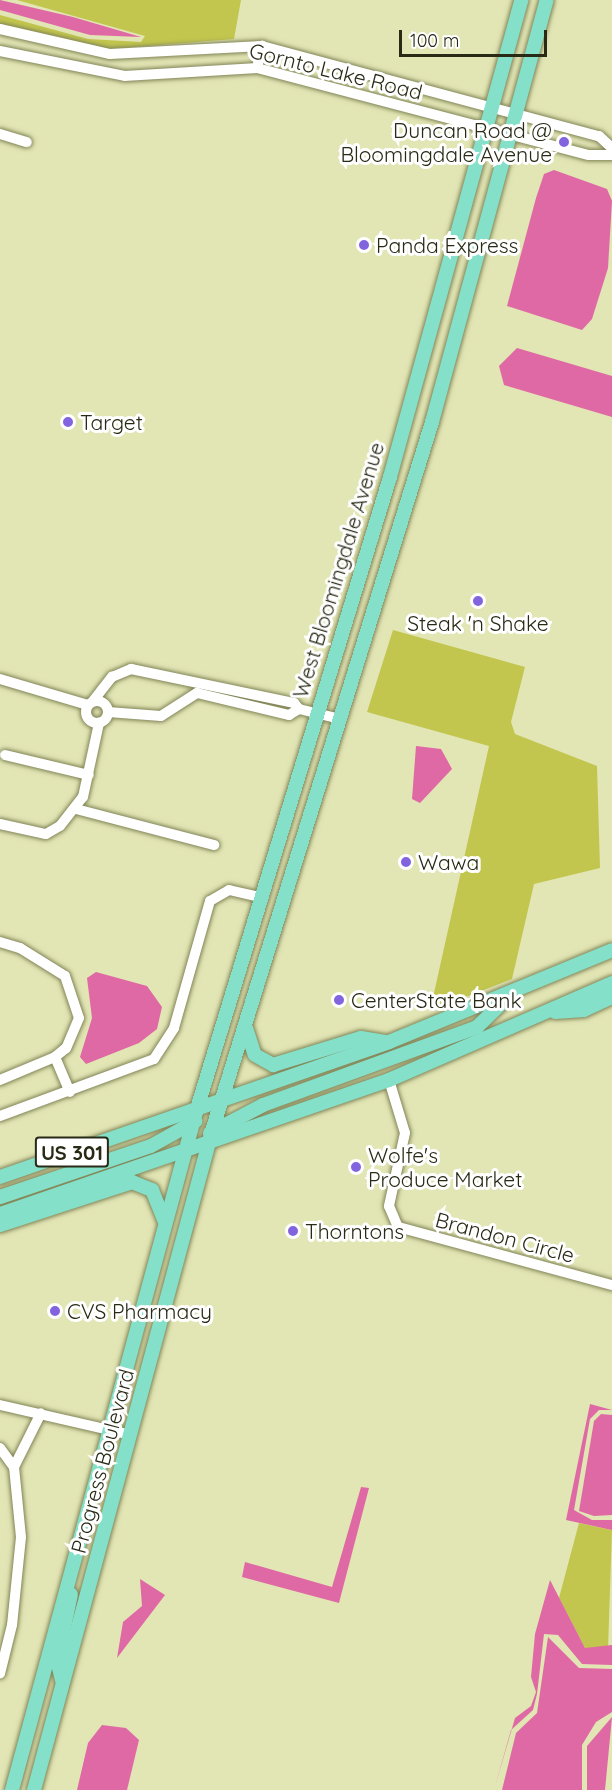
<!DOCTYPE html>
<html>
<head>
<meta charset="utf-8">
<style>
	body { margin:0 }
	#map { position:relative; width:612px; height:1790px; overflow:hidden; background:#e2e5b4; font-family:Quicksand,sans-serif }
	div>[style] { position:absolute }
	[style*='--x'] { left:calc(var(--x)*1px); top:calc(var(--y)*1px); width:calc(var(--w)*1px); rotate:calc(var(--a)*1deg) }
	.green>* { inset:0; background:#c2c64e }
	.water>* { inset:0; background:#df69a4 }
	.roads { filter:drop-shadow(0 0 2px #828557) drop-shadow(0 0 2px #828557) }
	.minor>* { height:10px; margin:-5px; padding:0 5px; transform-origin:5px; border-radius:5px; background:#fff }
	.minor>.ring { margin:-5px; padding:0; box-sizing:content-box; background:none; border:10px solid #fff; border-radius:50% }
	.major>* { height:14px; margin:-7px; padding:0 7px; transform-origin:7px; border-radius:7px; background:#84e0c9 }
	.dots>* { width:16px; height:16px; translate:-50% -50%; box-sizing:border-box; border:3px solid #fff; border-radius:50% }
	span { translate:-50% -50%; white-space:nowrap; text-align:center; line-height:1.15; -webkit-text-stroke:6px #fff; paint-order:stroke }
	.shield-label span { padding:2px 4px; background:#fff; border:2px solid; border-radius:4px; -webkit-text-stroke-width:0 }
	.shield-label { font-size:20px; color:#282a16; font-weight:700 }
	.street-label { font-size:21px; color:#282a16 }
	.poi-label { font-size:21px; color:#282a16 }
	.right { translate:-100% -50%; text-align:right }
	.left { translate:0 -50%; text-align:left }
	.scale { position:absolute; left:399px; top:30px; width:148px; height:27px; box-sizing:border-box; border:3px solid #282a16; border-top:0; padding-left:8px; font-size:18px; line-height:21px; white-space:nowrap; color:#282a16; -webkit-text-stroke:4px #fff; paint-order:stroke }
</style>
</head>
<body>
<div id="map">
	<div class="green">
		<i style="clip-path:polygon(17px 0,241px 0,234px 39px,110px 49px,0 24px,0 15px,88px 39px,141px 42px,145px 36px)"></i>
		<i style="clip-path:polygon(393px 630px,525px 667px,511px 722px,515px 734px,597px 766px,600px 868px,534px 884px,512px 979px,430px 1011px,489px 746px,367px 712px)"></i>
		<i style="clip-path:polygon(579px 1523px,612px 1530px,608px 1649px,585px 1648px,559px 1598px)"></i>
	</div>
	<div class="water">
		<i style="clip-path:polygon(0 0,73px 17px,141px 37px,90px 35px,0 10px)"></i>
		<i style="clip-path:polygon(554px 170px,607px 189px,612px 201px,608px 268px,592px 319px,582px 330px,507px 306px,536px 198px,544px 174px)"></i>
		<i style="clip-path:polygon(517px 348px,612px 376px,612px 417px,504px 385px,499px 366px)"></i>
		<i style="clip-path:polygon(416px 746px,441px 749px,452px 769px,420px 803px,412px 799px)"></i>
		<i style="clip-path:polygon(96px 972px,147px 986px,162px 1007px,157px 1029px,139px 1043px,86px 1064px,80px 1057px,92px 1018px,87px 978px)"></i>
		<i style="clip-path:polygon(590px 1404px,612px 1410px,599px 1410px,590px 1419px,574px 1510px,592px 1520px,612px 1520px,612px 1530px,566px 1520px)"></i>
		<i style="clip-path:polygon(601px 1414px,612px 1415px,612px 1515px,594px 1516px,579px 1511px,594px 1421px)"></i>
		<i style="clip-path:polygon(361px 1487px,369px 1488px,339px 1603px,242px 1577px,245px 1562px,332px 1587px)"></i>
		<i style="clip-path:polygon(140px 1579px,165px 1595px,117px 1658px,123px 1622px,142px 1606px)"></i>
		<i style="clip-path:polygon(550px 1580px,585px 1648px,612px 1645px,612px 1665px,582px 1664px,558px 1635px,544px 1634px,537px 1694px,533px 1710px,511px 1730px,494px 1790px,515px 1718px,531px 1706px,536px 1692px,531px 1677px,535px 1634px)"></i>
		<i style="clip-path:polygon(548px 1637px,579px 1668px,612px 1669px,612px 1712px,596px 1722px,582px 1745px,582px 1790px,502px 1790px,516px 1733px,537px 1713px)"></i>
		<i style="clip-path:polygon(612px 1717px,605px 1790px,587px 1790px,587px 1746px)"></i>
		<i style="clip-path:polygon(102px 1725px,126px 1728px,139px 1740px,127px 1790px,77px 1790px,88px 1743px)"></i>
	</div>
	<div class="roads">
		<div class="minor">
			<i style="--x:0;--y:29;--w:113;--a:12.8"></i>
			<i style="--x:110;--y:54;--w:152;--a:-3"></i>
			<i style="--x:262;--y:46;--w:349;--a:15"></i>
			<i style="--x:599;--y:136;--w:18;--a:43"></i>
			<i style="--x:0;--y:51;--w:127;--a:11.3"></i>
			<i style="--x:125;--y:76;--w:132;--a:-3.5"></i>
			<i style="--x:257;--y:68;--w:343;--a:14.7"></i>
			<i style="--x:589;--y:155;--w:23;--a:0"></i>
			<i style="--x:257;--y:68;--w:23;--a:-77"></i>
			<i style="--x:0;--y:134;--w:28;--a:17"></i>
			<i style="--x:0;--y:679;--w:92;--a:16.5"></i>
			<i class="ring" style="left:86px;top:701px;width:12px;height:12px"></i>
			<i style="--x:93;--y:701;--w:31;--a:-52"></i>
			<i style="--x:112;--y:677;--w:21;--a:-23"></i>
			<i style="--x:131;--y:669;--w:167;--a:11.8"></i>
			<i style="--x:294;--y:703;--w:8;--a:50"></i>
			<i style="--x:299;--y:709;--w:42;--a:13.7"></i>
			<i style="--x:108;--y:712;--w:53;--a:4.3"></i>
			<i style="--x:161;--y:716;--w:43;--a:-32.6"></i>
			<i style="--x:197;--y:693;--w:95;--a:13.4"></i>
			<i style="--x:289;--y:715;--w:12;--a:-31"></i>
			<i style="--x:5;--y:755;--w:86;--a:13.4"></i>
			<i style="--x:76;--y:809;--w:143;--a:14.6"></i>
			<i style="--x:0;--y:824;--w:47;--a:12.3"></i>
			<i style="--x:46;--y:834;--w:16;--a:-30"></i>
			<i style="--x:60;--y:826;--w:37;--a:-52"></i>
			<i style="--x:83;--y:797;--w:76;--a:-77.8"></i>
			<i style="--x:0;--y:942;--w:21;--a:17"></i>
			<i style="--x:20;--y:948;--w:53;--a:31.9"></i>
			<i style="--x:65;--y:976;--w:44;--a:71.6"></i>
			<i style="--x:79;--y:1018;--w:33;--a:113"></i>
			<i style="--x:66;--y:1048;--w:14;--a:141"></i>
			<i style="--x:55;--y:1057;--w:60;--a:157.3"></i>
			<i style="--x:55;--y:1057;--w:38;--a:67"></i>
			<i style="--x:389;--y:1080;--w:55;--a:73.2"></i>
			<i style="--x:405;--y:1133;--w:75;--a:102.4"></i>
			<i style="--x:389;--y:1206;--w:23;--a:67"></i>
			<i style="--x:398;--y:1227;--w:222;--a:15.2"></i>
			<i style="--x:0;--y:1116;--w:164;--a:-20.3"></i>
			<i style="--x:154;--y:1059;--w:37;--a:-57"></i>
			<i style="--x:174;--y:1028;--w:132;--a:-74.2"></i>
			<i style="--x:210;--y:901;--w:22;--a:-30"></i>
			<i style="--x:229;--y:890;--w:32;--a:13"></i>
			<i style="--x:0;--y:1405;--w:134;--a:12.9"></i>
			<i style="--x:0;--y:1448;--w:24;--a:54"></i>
			<i style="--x:14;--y:1467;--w:70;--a:84.3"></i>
			<i style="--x:21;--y:1537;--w:88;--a:95.8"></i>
			<i style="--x:12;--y:1625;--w:50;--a:103.8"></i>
			<i style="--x:14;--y:1467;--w:60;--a:-63.4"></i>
		</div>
		<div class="major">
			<i style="--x:555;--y:1012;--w:29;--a:-4"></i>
			<i style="--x:584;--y:1010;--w:31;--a:-25"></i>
			<i style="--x:246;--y:1028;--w:28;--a:72"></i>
			<i style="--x:255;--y:1055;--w:21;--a:29"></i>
			<i style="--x:273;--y:1065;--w:92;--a:-17.1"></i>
			<i style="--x:361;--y:1038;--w:26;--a:9"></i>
			<i style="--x:210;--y:1133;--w:60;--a:-27.8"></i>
			<i style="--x:263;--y:1105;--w:228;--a:-20"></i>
			<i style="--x:477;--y:1027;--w:40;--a:-44"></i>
			<i style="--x:0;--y:1177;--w:412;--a:-19.1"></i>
			<i style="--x:389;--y:1042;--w:241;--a:-22.4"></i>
			<i style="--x:0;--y:1197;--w:159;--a:-18.7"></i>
			<i style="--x:151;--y:1146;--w:51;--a:-29.1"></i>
			<i style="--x:0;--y:1214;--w:411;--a:-19"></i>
			<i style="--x:389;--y:1080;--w:243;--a:-23.5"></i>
			<i style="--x:0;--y:1225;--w:139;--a:-18"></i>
			<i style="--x:132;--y:1182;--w:22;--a:22"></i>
			<i style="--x:152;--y:1190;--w:35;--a:68"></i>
			<i style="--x:62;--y:1680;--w:21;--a:-104"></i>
			<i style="--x:57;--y:1660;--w:67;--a:-78"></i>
			<i style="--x:12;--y:1790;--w:703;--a:-74.82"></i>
			<i style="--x:196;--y:1112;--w:664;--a:-73.01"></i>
			<i style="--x:390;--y:477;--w:495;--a:-74.6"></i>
			<i style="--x:34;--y:1790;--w:683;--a:-74.88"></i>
			<i style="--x:212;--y:1131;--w:742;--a:-72.76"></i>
			<i style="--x:432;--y:422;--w:437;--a:-74.8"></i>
		</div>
	</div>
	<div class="dots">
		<i style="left:564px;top:142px;background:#8264df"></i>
		<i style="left:364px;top:245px;background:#8264df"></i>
		<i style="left:68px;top:422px;background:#8264df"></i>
		<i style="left:478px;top:601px;background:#8264df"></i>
		<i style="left:406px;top:862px;background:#8264df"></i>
		<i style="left:339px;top:1000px;background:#8264df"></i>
		<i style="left:356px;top:1167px;background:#8264df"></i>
		<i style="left:293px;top:1231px;background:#8264df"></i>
		<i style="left:55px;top:1311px;background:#8264df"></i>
	</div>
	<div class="shield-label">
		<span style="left:72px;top:1152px">US 301</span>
	</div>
	<div class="street-label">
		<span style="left:336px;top:71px;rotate:14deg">Gornto Lake Road</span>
		<span style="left:338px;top:570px;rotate:-73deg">West Bloomingdale Avenue</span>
		<span style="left:505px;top:1237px;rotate:15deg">Brandon Circle</span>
		<span style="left:102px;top:1461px;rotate:-75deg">Progress Boulevard</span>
	</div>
	<div class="poi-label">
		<span class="right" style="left:552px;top:142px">Duncan Road @<br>Bloomingdale Avenue</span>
		<span class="left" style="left:376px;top:245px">Panda Express</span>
		<span class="left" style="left:80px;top:422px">Target</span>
		<span style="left:478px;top:623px">Steak 'n Shake</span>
		<span class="left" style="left:418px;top:862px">Wawa</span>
		<span class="left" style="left:351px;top:1000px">CenterState Bank</span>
		<span class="left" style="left:368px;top:1167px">Wolfe's<br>Produce Market</span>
		<span class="left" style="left:305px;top:1231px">Thorntons</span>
		<span class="left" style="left:67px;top:1311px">CVS Pharmacy</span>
	</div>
	<div class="scale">100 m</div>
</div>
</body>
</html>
